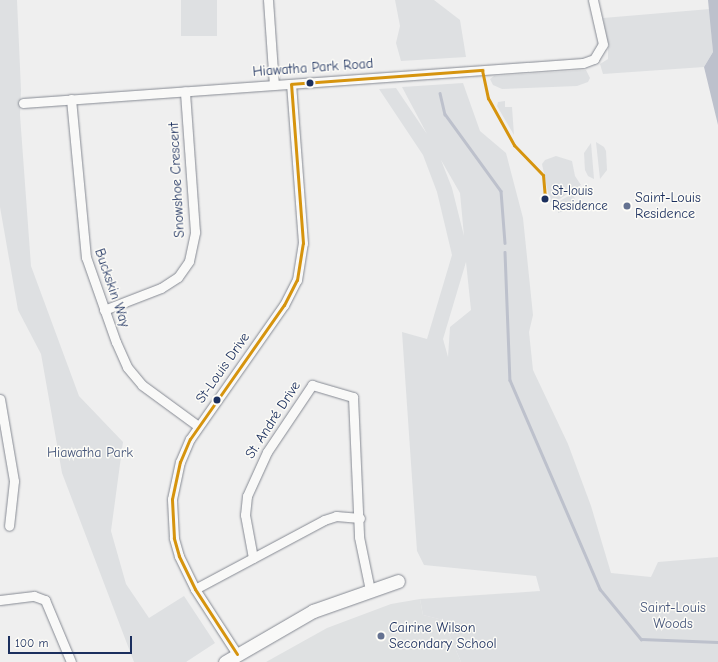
<!DOCTYPE html>
<html>
<head>
<meta charset="utf-8">
<style>
	body { margin:0 }
	#map { position:relative; width:718px; height:662px; overflow:hidden; background:#efefef; font-family:"Comic Neue",sans-serif }
	div>[style] { position:absolute }
	[style*='--x'] { left:calc(var(--x)*1px); top:calc(var(--y)*1px); width:calc(var(--w)*1px); rotate:calc(var(--a)*1deg) }
	.built>* { inset:0; background:#dfe1e2 }
	.green>* { inset:0; background:#dee0e2; transform-origin:0 0 }
	.water>* { inset:0; background:#bdc1cc }
	.stream>* { height:2.5px; margin:-1.25px; padding:0 1.25px; transform-origin:1.25px; border-radius:1.25px; background:#bdc1cc }
	.roads { filter:drop-shadow(0 0 1px #868a93) drop-shadow(0 0 1px #868a93) }
	.street>* { height:9px; margin:-4.5px; padding:0 4.5px; transform-origin:4.5px; border-radius:4.5px; background:#f9f9f8 }
	.secondary>* { height:13px; margin:-6.5px; padding:0 6.5px; transform-origin:6.5px; border-radius:6.5px; background:#f9f9f8 }
	.bus-1>* { height:3px; margin:-1.5px; padding:0 1.5px; transform-origin:1.5px; border-radius:1.5px; background:#d6940e }
	.dots>* { width:11px; height:11px; translate:-50% -50%; box-sizing:border-box; border:2px solid #fdfcf7; border-radius:50% }
	span { translate:-50% -50%; white-space:nowrap; text-align:center; line-height:1.15; -webkit-text-stroke:3px #fdfcf7; paint-order:stroke }
	.bus-label { font-size:13px; color:#1b2f5e }
	.left { translate:0 -50%; text-align:left }
	.street-label { font-size:14px; color:#1b2f5e }
	.poi-label { font-size:14px; color:#1b2f5e }
	.park-label { font-size:14px; color:#48587c }
	.scale { position:absolute; left:8px; top:636px; width:124px; height:18px; box-sizing:border-box; border:2px solid #1b2f5e; border-top:0; padding-left:5px; font-size:12px; line-height:14px; white-space:nowrap; color:#1b2f5e; -webkit-text-stroke:3px #fdfcf7; paint-order:stroke }
</style>
</head>
<body>
<div id="map">
	<div class="built">
		<i style="clip-path:polygon(420px 599px,423px 615px,443px 620px,461px 662px,266px 662px,327px 628px,391px 604px)"></i>
	</div>
	<div class="green">
		<i style="clip-path:polygon(0 0,17px 0,21px 90px,20px 115px,31px 266px,79px 396px,123px 442px,111px 531px,126px 584px,149px 618px,184px 596px,215px 643px,186px 662px,134px 662px,62px 473px,41px 354px,18px 310px,0 207px)"></i>
		<i style="left:181px;top:0;width:36px;height:36px"></i>
		<i style="clip-path:polygon(395px 0,434px 0,460px 20px,466px 57px,401px 61px,396px 43px,400px 26px)"></i>
		<i style="clip-path:polygon(710px 9px,713px 52px,704px 67px,603px 74px,600px 64px,608px 59px,608px 45px,603px 18px)"></i>
		<i style="clip-path:polygon(586px 70px,590px 78px,588px 82px,577px 86px,502px 89px,493px 85px,490px 79px,494px 76px)"></i>
		<i style="clip-path:polygon(evenodd,463px 83px,480px 131px,506px 153px,523px 218px,533px 315px,529px 332px,533px 370px,568px 444px,591px 506px,611px 573px,651px 577px,658px 562px,718px 557px,718px 662px,461px 662px,443px 620px,423px 615px,420px 599px,540px 591px,536px 576px,424px 565px,417px 551px,402px 332px,427px 339px,452px 255px,437px 192px,423px 155px,379px 89px,396px 88px,427px 134px,402px 87px,463px 83px,441px 160px,460px 193px,464px 236px,452px 188px,441px 160px,463px 83px,466px 262px,471px 310px,450px 327px,448px 357px,443px 339px,466px 262px)"></i>
		<i style="clip-path:polygon(505px 101px,505px 107px,512px 107px,514px 135px,497px 106px,498px 102px)"></i>
		<i style="clip-path:polygon(596px 142px,604px 147px,606px 151px,607px 170px,600px 179px)"></i>
		<i style="clip-path:polygon(591px 143px,594px 179px,588px 176px,585px 170px,584px 153px)"></i>
		<i style="clip-path:polygon(556px 156px,572px 161px,575px 176px,581px 185px,555px 202px,550px 202px,542px 164px,545px 160px)"></i>
		<i style="clip-path:polygon(574px 193px,575px 207px,558px 213px,558px 202px)"></i>
	</div>
	<div class="water">
		<i style="clip-path:polygon(708px 0,718px 0,718px 125px,704px 67px,713px 52px)"></i>
	</div>
	<div class="stream">
		<i style="--x:440;--y:93;--w:22;--a:77"></i>
		<i style="--x:445;--y:114;--w:95;--a:54"></i>
		<i style="--x:501;--y:191;--w:52;--a:85.6"></i>
		<i style="--x:505;--y:252;--w:128;--a:87.8"></i>
		<i style="--x:510;--y:380;--w:228;--a:66.7"></i>
		<i style="--x:600;--y:589;--w:65;--a:50.6"></i>
		<i style="--x:641;--y:639;--w:77;--a:2.2"></i>
	</div>
	<div class="roads">
		<div class="street">
			<i style="--x:268;--y:0;--w:85;--a:86"></i>
			<i style="--x:71;--y:99;--w:159;--a:84.6"></i>
			<i style="--x:86;--y:257;--w:90;--a:70.6"></i>
			<i style="--x:116;--y:342;--w:27;--a:66"></i>
			<i style="--x:127;--y:367;--w:23;--a:50"></i>
			<i style="--x:142;--y:385;--w:69;--a:36.2"></i>
			<i style="--x:23;--y:103;--w:561;--a:-4.09"></i>
			<i style="--x:583;--y:63;--w:12;--a:-20"></i>
			<i style="--x:594;--y:59;--w:17;--a:-59"></i>
			<i style="--x:603;--y:44;--w:45;--a:-102.8"></i>
			<i style="--x:104;--y:310;--w:61;--a:-21.1"></i>
			<i style="--x:161;--y:288;--w:20;--a:-33"></i>
			<i style="--x:178;--y:277;--w:19;--a:-55"></i>
			<i style="--x:189;--y:261;--w:30;--a:-78"></i>
			<i style="--x:195;--y:232;--w:141;--a:-94.1"></i>
			<i style="--x:0;--y:399;--w:83;--a:80.3"></i>
			<i style="--x:14;--y:481;--w:45;--a:96.3"></i>
			<i style="--x:253;--y:558;--w:44;--a:-100.5"></i>
			<i style="--x:245;--y:515;--w:19;--a:-84"></i>
			<i style="--x:247;--y:496;--w:48;--a:-65.6"></i>
			<i style="--x:267;--y:452;--w:81;--a:-56.1"></i>
			<i style="--x:312;--y:385;--w:43;--a:16.3"></i>
			<i style="--x:353;--y:397;--w:140;--a:87.5"></i>
			<i style="--x:359;--y:537;--w:54;--a:78.3"></i>
			<i style="--x:195;--y:589;--w:146;--a:-28.1"></i>
			<i style="--x:324;--y:520;--w:13;--a:-18"></i>
			<i style="--x:336;--y:516;--w:24;--a:5"></i>
			<i style="--x:0;--y:600;--w:34;--a:-7"></i>
			<i style="--x:34;--y:596;--w:12;--a:20"></i>
			<i style="--x:45;--y:600;--w:67;--a:67.2"></i>
			<i style="--x:237;--y:654;--w:77;--a:-122.9"></i>
			<i style="--x:195;--y:589;--w:37;--a:-116"></i>
			<i style="--x:179;--y:556;--w:19;--a:-106"></i>
			<i style="--x:174;--y:538;--w:39;--a:-93"></i>
			<i style="--x:172;--y:499;--w:38;--a:-78"></i>
			<i style="--x:180;--y:462;--w:25;--a:-67"></i>
			<i style="--x:190;--y:439;--w:164;--a:-55"></i>
			<i style="--x:284;--y:305;--w:28;--a:-63"></i>
			<i style="--x:297;--y:280;--w:37;--a:-81"></i>
			<i style="--x:303;--y:243;--w:159;--a:-94.3"></i>
		</div>
		<div class="secondary">
			<i style="--x:225;--y:662;--w:102;--a:-30.1"></i>
			<i style="--x:313;--y:611;--w:90;--a:-19.4"></i>
		</div>
	</div>
	<div class="bus-1">
		<i style="--x:482;--y:70;--w:29;--a:78"></i>
		<i style="--x:488;--y:98;--w:54;--a:61"></i>
		<i style="--x:514;--y:145;--w:42;--a:46"></i>
		<i style="--x:543;--y:175;--w:24;--a:85"></i>
		<i style="--x:291;--y:84;--w:192;--a:-4.2"></i>
		<i style="--x:237;--y:654;--w:77;--a:-122.9"></i>
		<i style="--x:195;--y:589;--w:37;--a:-116"></i>
		<i style="--x:179;--y:556;--w:19;--a:-106"></i>
		<i style="--x:174;--y:538;--w:39;--a:-93"></i>
		<i style="--x:172;--y:499;--w:38;--a:-78"></i>
		<i style="--x:180;--y:462;--w:25;--a:-67"></i>
		<i style="--x:190;--y:439;--w:164;--a:-55"></i>
		<i style="--x:284;--y:305;--w:28;--a:-63"></i>
		<i style="--x:297;--y:280;--w:37;--a:-81"></i>
		<i style="--x:303;--y:243;--w:159;--a:-94.3"></i>
	</div>
	<div class="dots">
		<i style="left:310px;top:83px;background:#1b2f5e"></i>
		<i style="left:545px;top:199px;background:#1b2f5e"></i>
		<i style="left:627px;top:206px;background:#657291"></i>
		<i style="left:217px;top:400px;background:#1b2f5e"></i>
		<i style="left:381px;top:636px;background:#657291"></i>
	</div>
	<div class="bus-label">
		<span class="left" style="left:552px;top:199px">St-louis<br>Residence</span>
	</div>
	<div class="street-label">
		<span style="left:313px;top:68px;rotate:-4deg">Hiawatha Park Road</span>
		<span style="left:177px;top:180px;rotate:-93deg">Snowshoe Crescent</span>
		<span style="left:112px;top:288px;rotate:71deg">Buckskin Way</span>
		<span style="left:223px;top:368px;rotate:-55deg">St-Louis Drive</span>
		<span style="left:273px;top:420px;rotate:-57deg">St. André Drive</span>
	</div>
	<div class="poi-label">
		<span class="left" style="left:635px;top:206px">Saint-Louis<br>Residence</span>
		<span class="left" style="left:389px;top:636px">Cairine Wilson<br>Secondary School</span>
	</div>
	<div class="park-label">
		<span style="left:90px;top:453px">Hiawatha Park</span>
		<span style="left:673px;top:616px">Saint-Louis<br>Woods</span>
	</div>
	<div class="scale">100 m</div>
</div>
</body>
</html>
